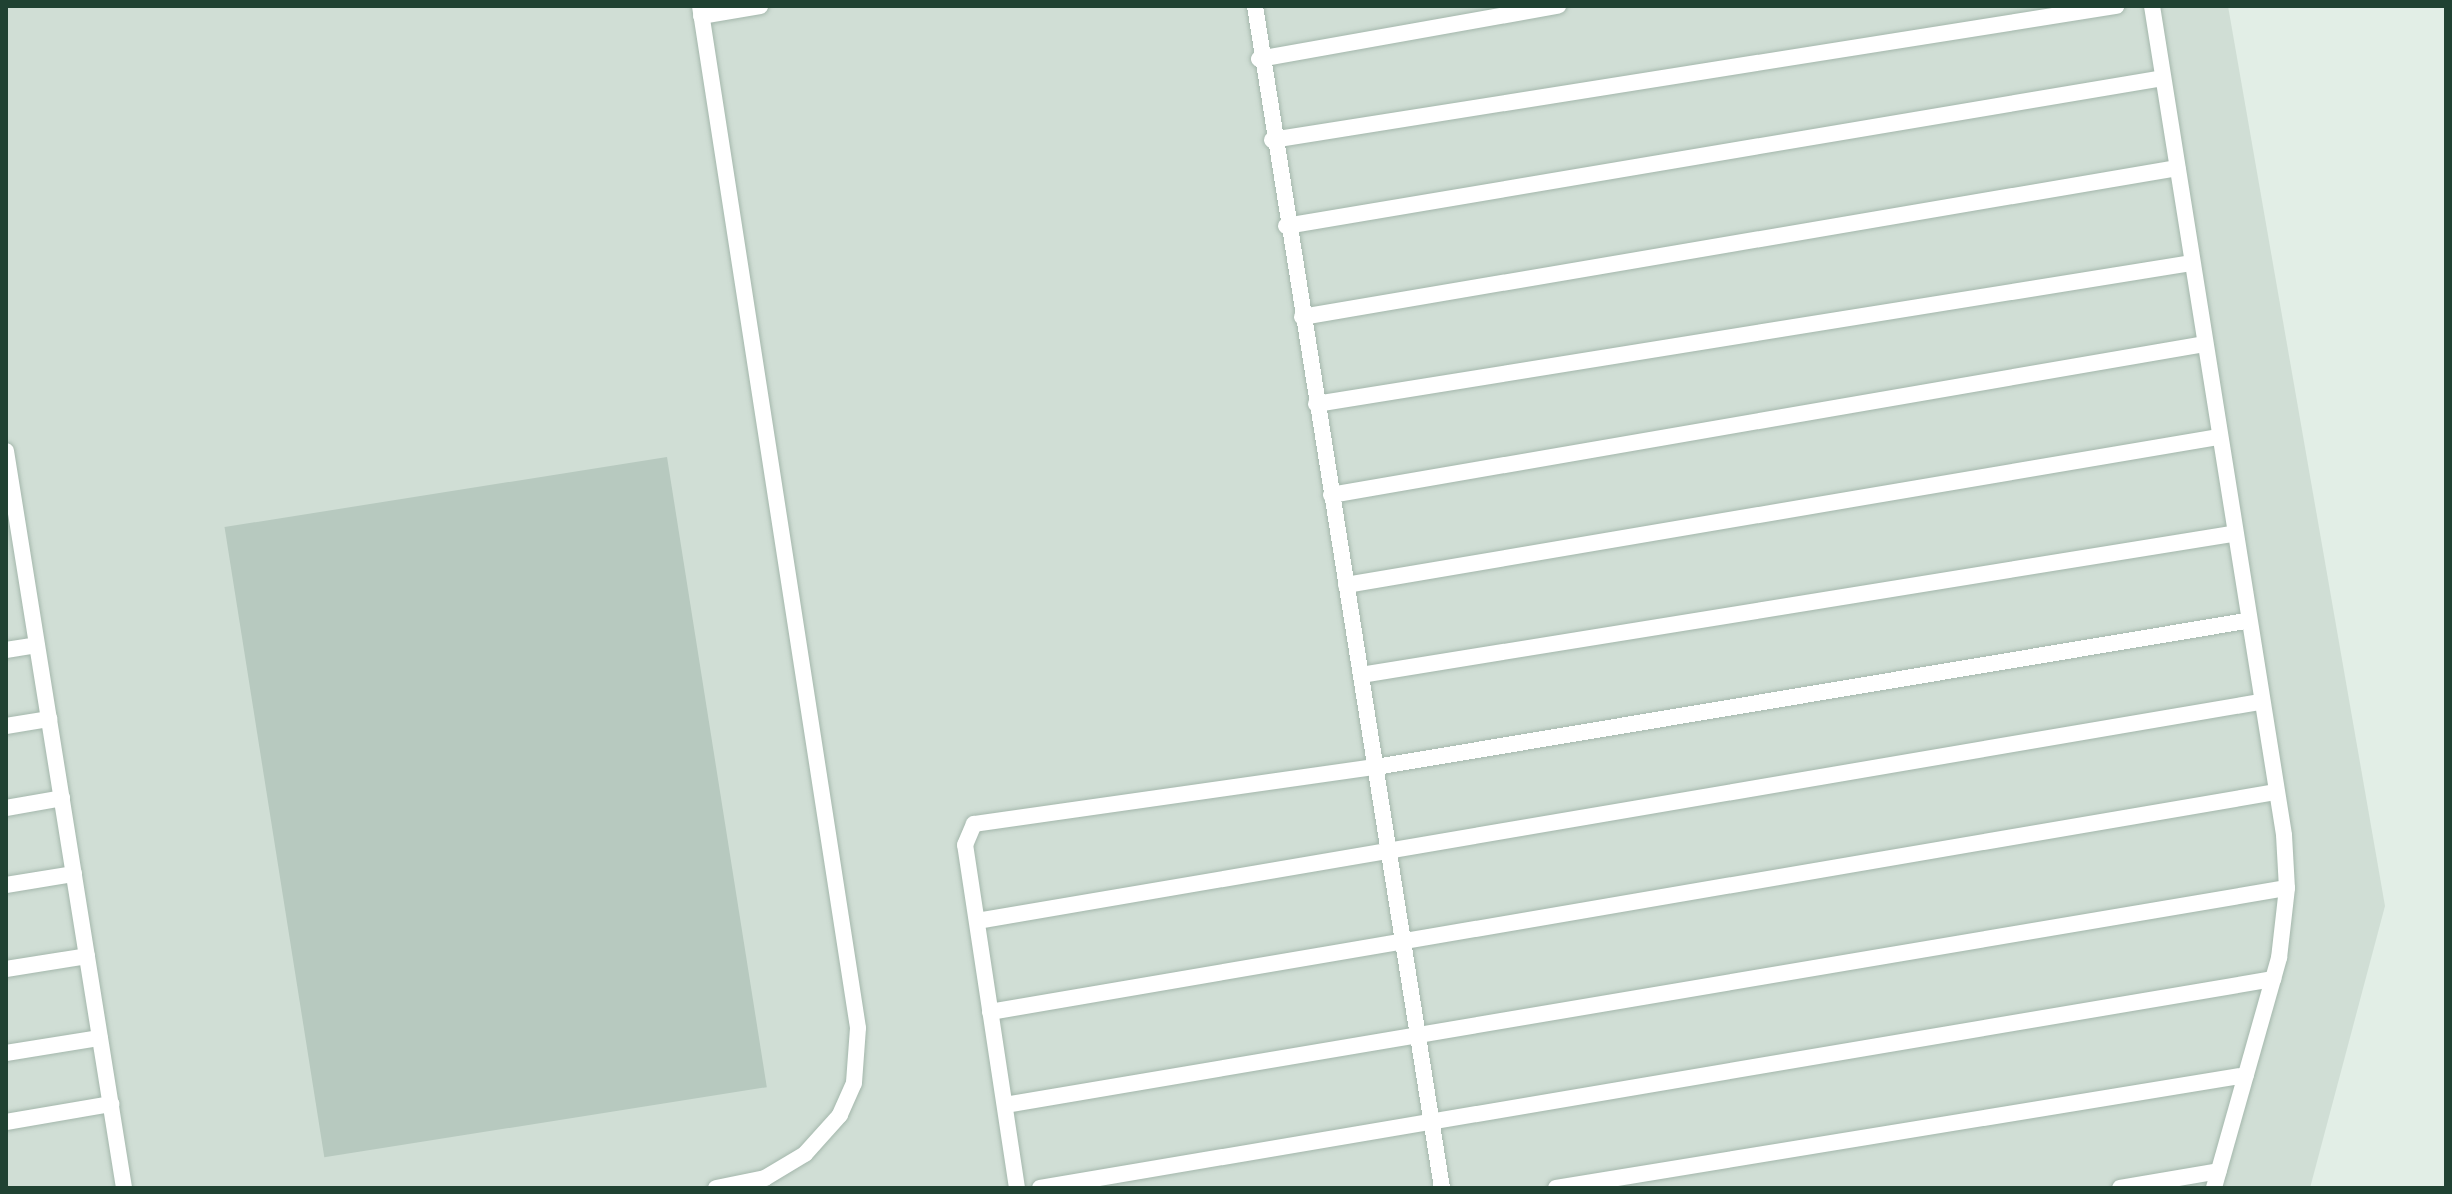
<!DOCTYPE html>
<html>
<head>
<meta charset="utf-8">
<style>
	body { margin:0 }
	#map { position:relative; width:2452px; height:1194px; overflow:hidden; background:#e2eee6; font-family:"PT Sans Narrow",sans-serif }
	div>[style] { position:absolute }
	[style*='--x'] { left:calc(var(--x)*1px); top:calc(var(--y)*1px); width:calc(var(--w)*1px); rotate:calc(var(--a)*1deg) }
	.built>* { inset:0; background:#d0ded5 }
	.building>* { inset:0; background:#b7c9bf; transform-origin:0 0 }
	.roads { filter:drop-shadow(0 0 2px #a4b7ac) drop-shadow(0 0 2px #a4b7ac) }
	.service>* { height:16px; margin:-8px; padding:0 8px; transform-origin:8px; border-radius:8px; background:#fff }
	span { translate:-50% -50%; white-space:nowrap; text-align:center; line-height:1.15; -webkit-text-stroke:6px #f3faf5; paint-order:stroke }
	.frame { position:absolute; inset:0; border:8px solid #204232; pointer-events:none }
</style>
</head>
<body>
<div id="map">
	<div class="built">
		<i style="clip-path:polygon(6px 6px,2228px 6px,2385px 906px,2310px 1188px,6px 1188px)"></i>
	</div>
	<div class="building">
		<i style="left:667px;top:457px;width:638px;height:448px;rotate:81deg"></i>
	</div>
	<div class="roads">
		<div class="service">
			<i style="--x:700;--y:6;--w:1034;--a:81.21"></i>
			<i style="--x:858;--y:1028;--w:55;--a:94.2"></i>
			<i style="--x:854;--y:1083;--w:35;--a:114"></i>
			<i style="--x:840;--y:1115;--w:52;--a:131.9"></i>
			<i style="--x:805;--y:1154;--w:47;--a:149"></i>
			<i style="--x:765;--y:1178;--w:50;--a:168.5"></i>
			<i style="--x:1255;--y:6;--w:1197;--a:81.01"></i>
			<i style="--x:2152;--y:6;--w:839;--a:80.95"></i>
			<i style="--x:2284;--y:835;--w:53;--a:86.8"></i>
			<i style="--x:2287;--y:888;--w:70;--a:96.5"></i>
			<i style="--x:2279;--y:958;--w:239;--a:105.8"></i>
			<i style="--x:701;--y:16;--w:60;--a:-9.6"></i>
			<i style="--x:1259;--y:59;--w:304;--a:-10.1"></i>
			<i style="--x:1272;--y:140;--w:855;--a:-9.02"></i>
			<i style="--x:1286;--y:226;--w:889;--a:-9.58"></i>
			<i style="--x:1302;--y:317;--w:888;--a:-9.66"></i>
			<i style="--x:1316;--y:404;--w:886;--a:-9.15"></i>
			<i style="--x:6;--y:451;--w:746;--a:80.9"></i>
			<i style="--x:1331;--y:495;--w:886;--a:-9.81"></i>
			<i style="--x:1346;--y:585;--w:884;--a:-9.63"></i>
			<i style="--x:6;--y:650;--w:31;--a:-9"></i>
			<i style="--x:1361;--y:675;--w:882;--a:-9.2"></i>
			<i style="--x:6;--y:726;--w:44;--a:-9.2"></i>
			<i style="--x:6;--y:808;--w:57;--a:-10.1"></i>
			<i style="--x:6;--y:885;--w:69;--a:-9.2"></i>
			<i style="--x:977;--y:921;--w:1302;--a:-9.69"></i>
			<i style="--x:6;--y:969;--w:82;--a:-9.1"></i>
			<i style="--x:990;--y:1012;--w:1305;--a:-9.71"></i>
			<i style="--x:6;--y:1053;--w:95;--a:-9.1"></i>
			<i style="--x:1005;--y:1105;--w:1300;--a:-9.61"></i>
			<i style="--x:6;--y:1122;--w:107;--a:-9.7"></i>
			<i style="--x:1017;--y:1188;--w:347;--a:-98.6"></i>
			<i style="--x:965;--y:845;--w:23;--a:-67"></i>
			<i style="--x:974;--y:824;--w:406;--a:-8.1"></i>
			<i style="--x:1376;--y:767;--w:882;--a:-9.53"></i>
			<i style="--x:1040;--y:1188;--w:1251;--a:-9.62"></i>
			<i style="--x:1556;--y:1188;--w:699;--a:-9.3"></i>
			<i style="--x:2120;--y:1188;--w:100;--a:-9.7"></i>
		</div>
	</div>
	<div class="frame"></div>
</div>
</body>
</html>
